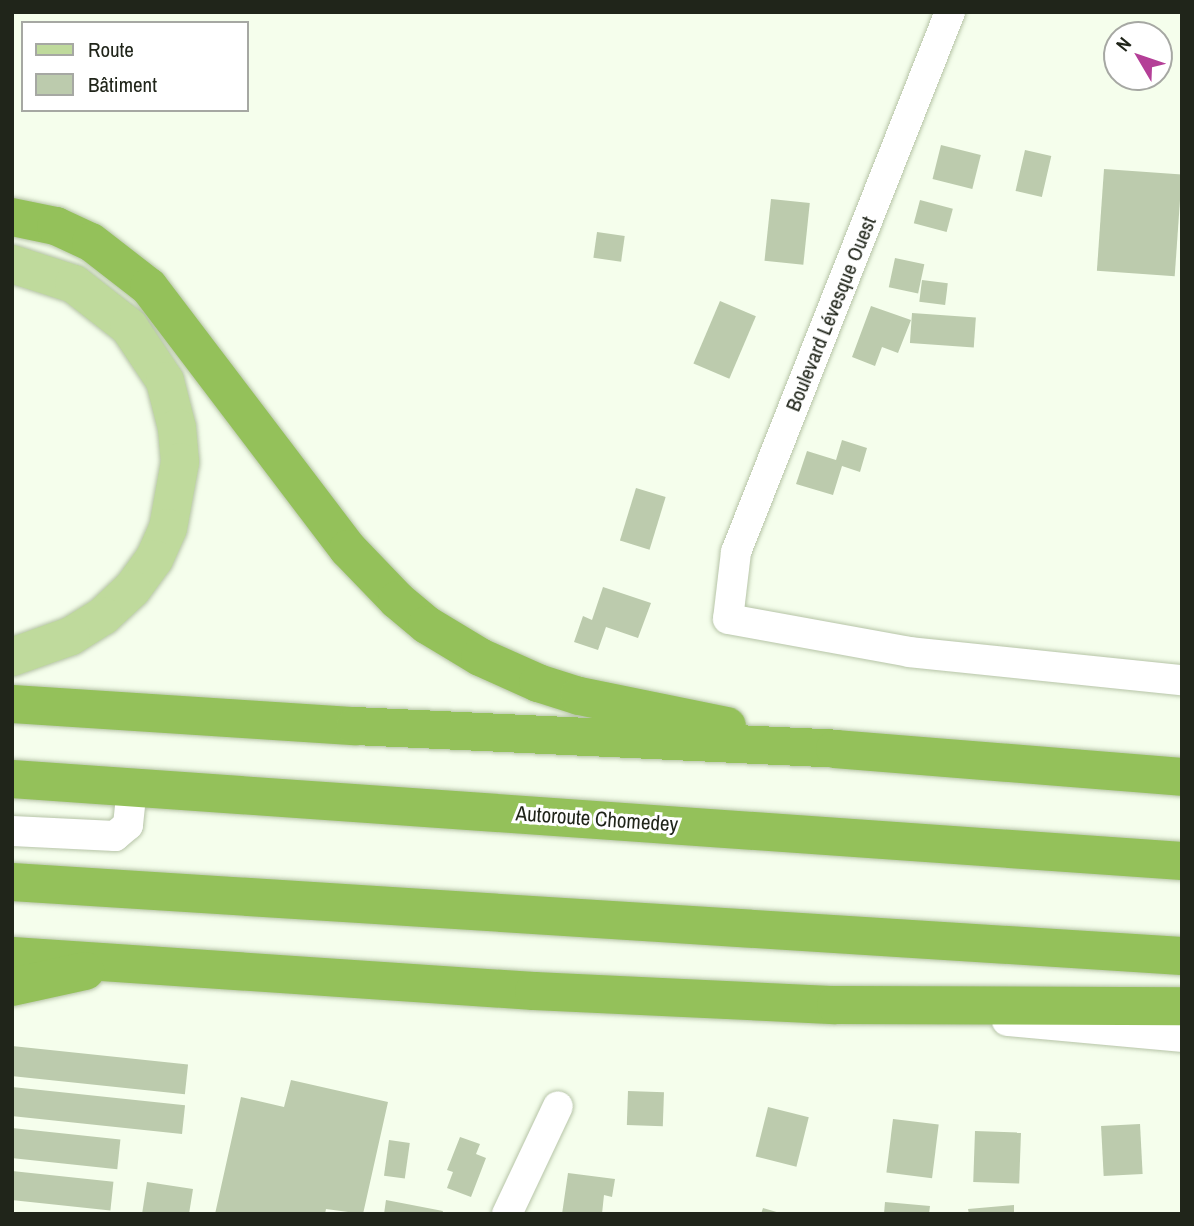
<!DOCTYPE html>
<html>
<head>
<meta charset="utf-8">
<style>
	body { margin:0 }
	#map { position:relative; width:1194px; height:1226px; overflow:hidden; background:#f5feec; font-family:"Archivo Narrow",sans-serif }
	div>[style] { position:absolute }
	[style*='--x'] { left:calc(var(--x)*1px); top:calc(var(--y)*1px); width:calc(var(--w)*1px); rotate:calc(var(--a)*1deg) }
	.building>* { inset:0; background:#bccbad; transform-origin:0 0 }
	.roads { filter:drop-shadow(0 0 2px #b6c4a7) drop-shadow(0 0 2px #b6c4a7) }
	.minor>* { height:30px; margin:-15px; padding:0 15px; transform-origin:15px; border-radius:15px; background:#fff }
	.major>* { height:38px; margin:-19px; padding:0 19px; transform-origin:19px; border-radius:19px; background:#bfda9c }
	.highway>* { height:38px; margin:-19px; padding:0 19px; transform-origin:19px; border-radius:19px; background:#94c15a }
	span { translate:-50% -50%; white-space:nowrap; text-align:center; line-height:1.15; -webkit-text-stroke:6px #fff; paint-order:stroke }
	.street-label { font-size:21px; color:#20251a }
	.frame { position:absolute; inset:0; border:14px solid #20251a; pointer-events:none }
	.legend { position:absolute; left:21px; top:21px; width:228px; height:91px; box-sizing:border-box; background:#fff; border:2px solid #a6a8a3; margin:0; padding:9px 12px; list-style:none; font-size:21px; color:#20251a }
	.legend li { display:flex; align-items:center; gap:14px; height:35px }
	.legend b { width:35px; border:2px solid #a6a8a3 }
	.north { position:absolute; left:1103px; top:21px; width:70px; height:70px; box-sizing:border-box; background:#fff; border:2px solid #a6a8a3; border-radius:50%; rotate:309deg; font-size:19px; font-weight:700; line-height:28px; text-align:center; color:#20251a }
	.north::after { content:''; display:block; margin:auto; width:24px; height:32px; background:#b43f97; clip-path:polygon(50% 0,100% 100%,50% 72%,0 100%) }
</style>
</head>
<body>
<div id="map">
	<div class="building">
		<i style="left:941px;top:145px;width:41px;height:35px;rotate:14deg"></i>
		<i style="left:1025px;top:150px;width:27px;height:42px;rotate:13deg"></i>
		<i style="left:1104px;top:169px;width:78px;height:102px;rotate:4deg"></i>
		<i style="left:771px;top:199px;width:39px;height:62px;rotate:6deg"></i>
		<i style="left:920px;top:200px;width:34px;height:24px;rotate:15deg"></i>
		<i style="left:597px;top:232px;width:28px;height:26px;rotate:8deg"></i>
		<i style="left:895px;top:258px;width:30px;height:30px;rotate:12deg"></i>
		<i style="left:922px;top:280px;width:26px;height:22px;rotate:7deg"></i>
		<i style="left:720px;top:301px;width:39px;height:68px;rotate:23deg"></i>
		<i style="clip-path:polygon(871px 306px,911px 320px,898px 353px,882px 347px,875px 366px,852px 357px)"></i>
		<i style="left:912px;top:313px;width:64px;height:30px;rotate:4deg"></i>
		<i style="clip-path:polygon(842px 440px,867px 448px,860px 472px,842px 466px,833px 495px,796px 484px,807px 451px,836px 460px)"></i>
		<i style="left:636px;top:488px;width:31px;height:55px;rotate:17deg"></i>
		<i style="clip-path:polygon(603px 587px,651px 603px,638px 638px,606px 627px,598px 650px,574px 642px,583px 616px,592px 620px)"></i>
		<i style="left:12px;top:1046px;width:177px;height:30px;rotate:6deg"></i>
		<i style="clip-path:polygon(291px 1080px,388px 1102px,363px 1214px,326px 1209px,325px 1214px,215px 1214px,241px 1097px,284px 1107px)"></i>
		<i style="left:12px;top:1087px;width:174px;height:29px;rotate:6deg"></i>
		<i style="left:628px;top:1091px;width:36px;height:34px;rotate:2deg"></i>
		<i style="left:768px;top:1107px;width:42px;height:51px;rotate:14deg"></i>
		<i style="left:893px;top:1119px;width:46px;height:54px;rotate:7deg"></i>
		<i style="left:1140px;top:1124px;width:50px;height:39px;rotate:87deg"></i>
		<i style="left:12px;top:1128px;width:109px;height:30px;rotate:6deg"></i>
		<i style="left:975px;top:1131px;width:46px;height:51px;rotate:2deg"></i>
		<i style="clip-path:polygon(460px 1137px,480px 1144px,476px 1154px,486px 1158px,471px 1197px,447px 1188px,453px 1172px,447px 1170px)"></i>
		<i style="left:389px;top:1140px;width:21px;height:36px;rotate:8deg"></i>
		<i style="left:12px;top:1171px;width:102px;height:29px;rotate:6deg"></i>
		<i style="clip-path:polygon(568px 1173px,615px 1179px,612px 1197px,604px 1195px,602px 1214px,562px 1214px)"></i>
		<i style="clip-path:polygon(147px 1182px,193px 1189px,189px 1214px,142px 1214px)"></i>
		<i style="clip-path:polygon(386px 1200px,443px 1211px,442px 1214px,384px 1214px)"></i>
		<i style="clip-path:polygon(885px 1202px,930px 1206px,929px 1214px,884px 1214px)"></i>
		<i style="clip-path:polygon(1014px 1205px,1014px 1214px,969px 1214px,968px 1209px)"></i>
		<i style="clip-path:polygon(763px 1208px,780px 1213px,780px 1214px,761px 1214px)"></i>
	</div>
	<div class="roads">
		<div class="minor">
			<i style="--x:950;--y:12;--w:581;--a:111.62"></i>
			<i style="--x:736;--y:552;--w:67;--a:96.8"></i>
			<i style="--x:728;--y:619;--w:184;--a:10.3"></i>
			<i style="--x:909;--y:652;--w:274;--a:5.9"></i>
			<i style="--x:12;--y:831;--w:103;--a:2.8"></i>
			<i style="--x:115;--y:836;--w:17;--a:-40"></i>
			<i style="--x:128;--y:825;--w:38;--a:-84"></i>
			<i style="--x:1007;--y:1021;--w:176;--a:5.2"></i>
			<i style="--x:507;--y:1214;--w:119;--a:-64.7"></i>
		</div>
		<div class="major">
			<i style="--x:12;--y:264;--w:65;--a:17.9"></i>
			<i style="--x:74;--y:284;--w:70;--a:38"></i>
			<i style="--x:129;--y:327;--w:65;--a:56.3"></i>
			<i style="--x:165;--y:381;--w:49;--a:75.7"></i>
			<i style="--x:177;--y:428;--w:34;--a:85"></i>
			<i style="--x:180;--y:462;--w:67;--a:100.3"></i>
			<i style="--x:168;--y:528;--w:34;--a:114"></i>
			<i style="--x:154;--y:559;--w:37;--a:126"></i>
			<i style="--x:132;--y:589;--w:40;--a:137"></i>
			<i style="--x:103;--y:616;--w:38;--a:148"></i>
			<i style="--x:71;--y:636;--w:63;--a:160.4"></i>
		</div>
		<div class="highway">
			<i style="--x:12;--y:217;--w:45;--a:11.6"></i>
			<i style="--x:56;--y:226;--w:38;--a:25"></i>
			<i style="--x:91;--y:242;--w:73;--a:37.8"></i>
			<i style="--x:149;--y:287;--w:329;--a:52.8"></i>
			<i style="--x:348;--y:549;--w:71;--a:46.1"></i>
			<i style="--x:397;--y:600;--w:39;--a:40"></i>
			<i style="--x:427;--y:625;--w:62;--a:31.1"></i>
			<i style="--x:480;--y:657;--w:64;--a:24.1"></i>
			<i style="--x:538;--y:683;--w:43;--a:17.6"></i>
			<i style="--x:579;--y:696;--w:151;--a:11.5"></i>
			<i style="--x:12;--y:704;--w:344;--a:3.7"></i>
			<i style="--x:355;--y:726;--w:481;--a:2.7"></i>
			<i style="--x:835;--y:749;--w:348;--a:4.6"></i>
			<i style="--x:12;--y:779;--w:1173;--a:4.01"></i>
			<i style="--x:12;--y:882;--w:1172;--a:3.62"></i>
			<i style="--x:12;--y:956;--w:523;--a:3.84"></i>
			<i style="--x:534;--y:991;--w:302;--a:2.7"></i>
			<i style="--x:836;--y:1005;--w:346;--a:0.2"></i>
			<i style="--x:12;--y:987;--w:75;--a:-12.4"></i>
		</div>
	</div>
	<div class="street-label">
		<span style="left:831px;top:314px;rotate:-68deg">Boulevard Lévesque Ouest</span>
		<span style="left:597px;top:819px;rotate:4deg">Autoroute Chomedey</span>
	</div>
	<div class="frame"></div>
	<ul class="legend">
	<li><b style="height:9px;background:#bfda9c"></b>Route</li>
	<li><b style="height:19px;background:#bccbad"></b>Bâtiment</li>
	</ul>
	<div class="north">N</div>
</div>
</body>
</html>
